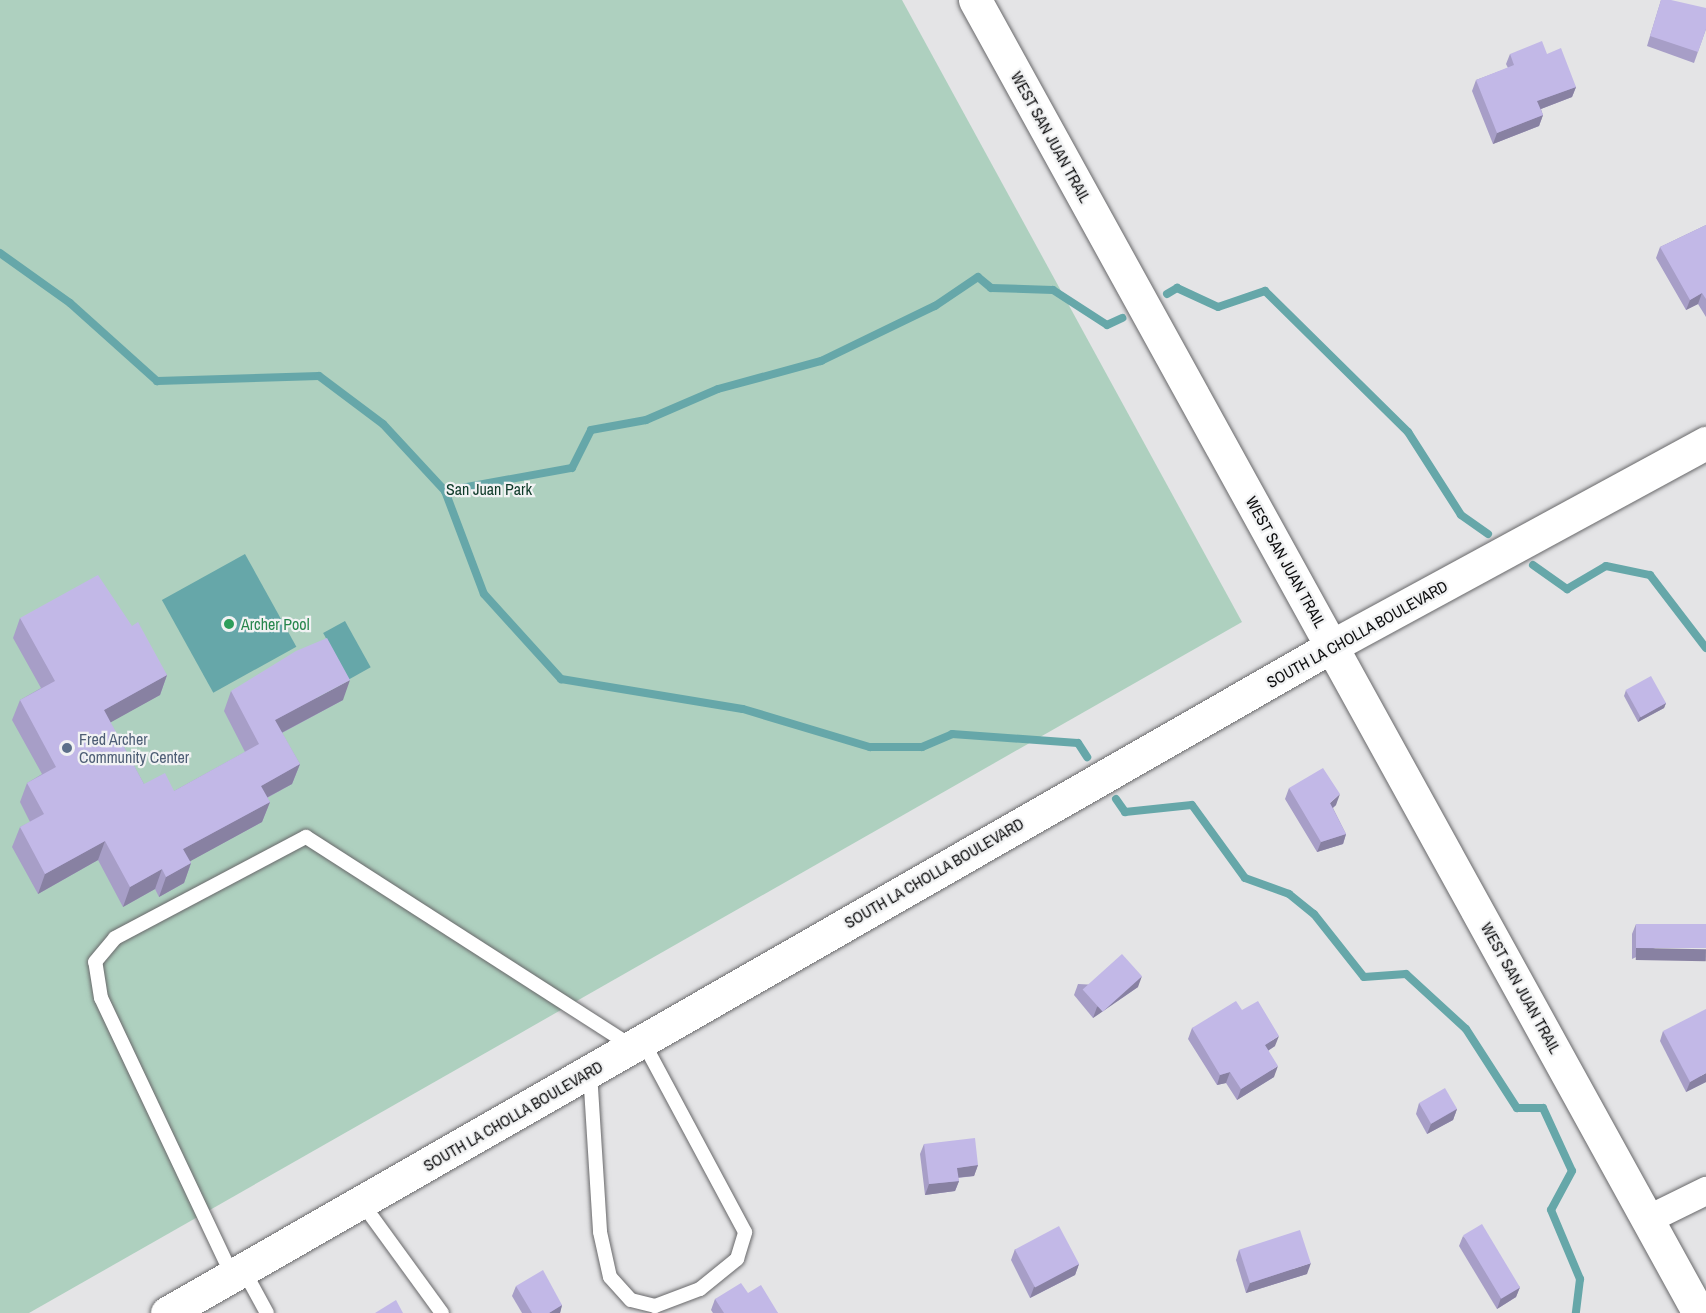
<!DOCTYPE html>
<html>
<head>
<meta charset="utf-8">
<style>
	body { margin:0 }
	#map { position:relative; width:1706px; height:1313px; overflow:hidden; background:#e4e4e6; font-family:"Archivo Narrow",sans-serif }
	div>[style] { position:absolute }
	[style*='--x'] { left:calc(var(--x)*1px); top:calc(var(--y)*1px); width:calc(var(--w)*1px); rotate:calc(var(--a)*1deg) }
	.green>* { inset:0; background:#aed0bf }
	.water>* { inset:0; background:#66a7a9; transform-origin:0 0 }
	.stream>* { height:8px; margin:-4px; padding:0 4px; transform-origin:4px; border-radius:4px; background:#66a7a9 }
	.roads { filter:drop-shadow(0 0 2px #68686a) drop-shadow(0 0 2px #68686a) }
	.service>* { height:14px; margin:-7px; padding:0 7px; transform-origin:7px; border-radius:7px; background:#fff }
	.minor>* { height:28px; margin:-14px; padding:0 14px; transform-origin:14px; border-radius:14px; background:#fff }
	.tertiary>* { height:33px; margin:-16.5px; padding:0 16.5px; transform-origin:16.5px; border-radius:16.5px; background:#fff }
	.secondary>* { height:33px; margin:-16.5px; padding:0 16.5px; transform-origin:16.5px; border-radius:16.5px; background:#fff }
	.wall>* { inset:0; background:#a79ec7 }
	.shaded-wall>* { inset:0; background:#8881a2; transform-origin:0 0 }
	.building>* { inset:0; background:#c2b8e7; transform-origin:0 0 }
	.dots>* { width:16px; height:16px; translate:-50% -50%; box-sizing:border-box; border:3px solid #f1f2f3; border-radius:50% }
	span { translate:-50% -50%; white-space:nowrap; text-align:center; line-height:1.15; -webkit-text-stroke:4.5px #f1f2f3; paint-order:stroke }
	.street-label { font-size:16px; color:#0d0d0e }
	.park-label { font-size:16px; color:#0e3a29 }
	.leisure-label { font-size:16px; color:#27864d }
	.left { translate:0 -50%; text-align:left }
	.service-label { font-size:16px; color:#4e5e75 }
</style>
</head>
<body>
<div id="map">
	<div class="green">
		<i style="clip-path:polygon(0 0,902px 0,1242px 622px,29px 1313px,0 1313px)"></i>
	</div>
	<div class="water">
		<i style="left:245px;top:554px;width:106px;height:95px;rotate:61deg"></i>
		<i style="left:345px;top:621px;width:53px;height:25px;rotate:61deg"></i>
	</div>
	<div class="stream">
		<i style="--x:0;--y:253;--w:86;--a:35.5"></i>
		<i style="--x:70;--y:303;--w:117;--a:41.9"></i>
		<i style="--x:157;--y:381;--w:162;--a:-1.8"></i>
		<i style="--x:319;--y:376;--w:80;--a:36.9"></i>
		<i style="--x:383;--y:424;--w:91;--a:47.2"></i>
		<i style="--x:445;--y:491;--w:110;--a:69.3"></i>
		<i style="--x:484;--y:594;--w:115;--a:47.8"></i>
		<i style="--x:561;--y:679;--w:184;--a:9.4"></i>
		<i style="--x:743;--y:709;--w:133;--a:16.7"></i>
		<i style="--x:870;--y:747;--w:52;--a:0"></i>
		<i style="--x:922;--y:747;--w:33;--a:-23"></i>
		<i style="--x:952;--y:734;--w:126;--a:4.1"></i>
		<i style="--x:1078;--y:743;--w:17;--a:57"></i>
		<i style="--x:1167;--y:294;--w:12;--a:-31"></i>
		<i style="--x:1177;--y:288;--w:45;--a:24.9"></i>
		<i style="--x:1218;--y:307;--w:50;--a:-18.8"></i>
		<i style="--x:1265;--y:291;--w:201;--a:44.6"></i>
		<i style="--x:1408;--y:432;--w:98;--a:57.4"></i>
		<i style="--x:1461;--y:515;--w:33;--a:35"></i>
		<i style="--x:445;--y:491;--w:129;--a:-10.3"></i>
		<i style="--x:572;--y:468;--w:42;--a:-63.4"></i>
		<i style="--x:591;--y:430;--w:56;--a:-10.3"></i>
		<i style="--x:646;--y:420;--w:78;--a:-23.3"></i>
		<i style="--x:718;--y:389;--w:107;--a:-15.2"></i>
		<i style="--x:821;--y:361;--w:127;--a:-25.8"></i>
		<i style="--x:935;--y:306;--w:52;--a:-34"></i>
		<i style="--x:978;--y:277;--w:17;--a:40"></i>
		<i style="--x:991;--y:288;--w:62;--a:1.8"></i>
		<i style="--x:1053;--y:290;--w:64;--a:32.9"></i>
		<i style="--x:1107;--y:325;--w:17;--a:-25"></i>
		<i style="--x:1533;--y:565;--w:42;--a:35.2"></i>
		<i style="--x:1567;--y:589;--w:45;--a:-30.5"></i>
		<i style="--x:1606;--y:566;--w:45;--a:11.6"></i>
		<i style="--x:1650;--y:575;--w:92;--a:52.5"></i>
		<i style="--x:1116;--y:799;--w:16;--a:55"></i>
		<i style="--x:1125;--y:812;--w:67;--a:-6"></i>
		<i style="--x:1192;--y:805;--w:90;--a:54"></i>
		<i style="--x:1245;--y:878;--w:47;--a:20"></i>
		<i style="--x:1289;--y:894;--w:32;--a:39"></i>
		<i style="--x:1314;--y:914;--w:80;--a:51.6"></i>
		<i style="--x:1364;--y:977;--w:42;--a:-4.1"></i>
		<i style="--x:1406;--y:974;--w:81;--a:42.5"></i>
		<i style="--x:1466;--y:1029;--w:94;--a:57.2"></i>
		<i style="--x:1517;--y:1108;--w:26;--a:0"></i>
		<i style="--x:1543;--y:1108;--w:69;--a:65.3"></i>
		<i style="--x:1572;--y:1171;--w:44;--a:118.3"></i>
		<i style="--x:1551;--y:1210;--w:75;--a:67.2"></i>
		<i style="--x:1580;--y:1279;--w:34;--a:97"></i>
	</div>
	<div class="roads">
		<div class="service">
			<i style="--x:590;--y:1072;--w:160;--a:86.4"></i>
			<i style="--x:600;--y:1232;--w:46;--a:77.5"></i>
			<i style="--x:610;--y:1277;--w:31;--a:48"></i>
			<i style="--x:631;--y:1300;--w:25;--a:14"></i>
			<i style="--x:655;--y:1306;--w:48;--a:-20.7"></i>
			<i style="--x:700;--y:1289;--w:48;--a:-39"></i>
			<i style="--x:737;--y:1259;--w:28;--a:-73"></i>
			<i style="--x:745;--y:1232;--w:218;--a:-118.2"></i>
			<i style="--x:362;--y:1203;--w:136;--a:54"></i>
			<i style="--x:243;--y:1269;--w:50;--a:61.4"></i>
			<i style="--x:232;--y:1275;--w:306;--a:-115.3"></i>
			<i style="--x:101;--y:998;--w:36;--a:-99"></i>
			<i style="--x:95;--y:962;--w:31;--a:-50"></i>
			<i style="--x:115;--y:938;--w:216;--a:-27.9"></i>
			<i style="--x:306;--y:837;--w:387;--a:32.7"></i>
		</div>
		<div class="minor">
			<i style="--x:1649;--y:1219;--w:64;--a:-26.2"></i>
		</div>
		<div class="tertiary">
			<i style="--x:975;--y:0;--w:1499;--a:61.13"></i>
		</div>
		<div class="secondary">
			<i style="--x:167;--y:1313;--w:1342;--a:-29.79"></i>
			<i style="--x:1332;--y:646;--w:426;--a:-28.5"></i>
		</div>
	</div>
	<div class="wall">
		<i style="clip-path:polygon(1661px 0,1706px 29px,1694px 63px,1647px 46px)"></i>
		<i style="clip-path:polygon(1510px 54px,1547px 54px,1576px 87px,1572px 97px,1541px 109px,1543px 115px,1539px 126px,1493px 144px,1472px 91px,1476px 80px,1508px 68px,1506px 64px)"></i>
		<i style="clip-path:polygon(1706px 225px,1706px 317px,1698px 304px,1686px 310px,1656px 258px,1660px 247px)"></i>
		<i style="clip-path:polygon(20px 618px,132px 626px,167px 675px,160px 695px,110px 722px,144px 784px,174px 791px,245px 752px,224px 711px,231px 691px,343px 700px,282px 733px,300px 764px,292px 784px,267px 798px,270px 802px,262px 822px,190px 861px,191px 863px,184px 883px,159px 897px,155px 889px,123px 907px,98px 860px,38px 894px,12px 847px,20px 827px,30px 822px,20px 802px,27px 783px,42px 774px,12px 720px,20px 700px,41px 688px,13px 638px)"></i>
		<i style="clip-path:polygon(1626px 690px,1666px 703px,1664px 708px,1638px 722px,1624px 696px)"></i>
		<i style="clip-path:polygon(1289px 788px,1336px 805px,1333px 808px,1346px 834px,1343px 844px,1317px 852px,1285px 799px)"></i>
		<i style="clip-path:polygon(1636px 924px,1706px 924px,1632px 959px,1632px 934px)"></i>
		<i style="clip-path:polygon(1078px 984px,1138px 987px,1093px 1018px,1074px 995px)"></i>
		<i style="clip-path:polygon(1242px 1010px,1275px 1046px,1268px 1051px,1274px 1077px,1237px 1100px,1226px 1083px,1217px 1085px,1188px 1039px,1192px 1028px)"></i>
		<i style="clip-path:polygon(1663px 1031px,1706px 1082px,1686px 1092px,1660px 1041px)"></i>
		<i style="clip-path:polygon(1419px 1103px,1457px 1109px,1453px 1120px,1427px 1134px,1416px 1114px)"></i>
		<i style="clip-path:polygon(924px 1144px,978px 1165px,974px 1176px,958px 1178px,959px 1181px,955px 1191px,925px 1195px,920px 1154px)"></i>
		<i style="clip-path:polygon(1463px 1236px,1520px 1287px,1516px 1297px,1497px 1309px,1459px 1246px)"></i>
		<i style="clip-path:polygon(1015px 1249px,1079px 1264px,1075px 1275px,1030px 1298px,1011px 1260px)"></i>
		<i style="clip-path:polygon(1239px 1250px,1307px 1274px,1246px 1293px,1236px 1260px)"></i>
		<i style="clip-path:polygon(516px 1286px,562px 1305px,560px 1313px,522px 1313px,512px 1296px)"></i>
		<i style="clip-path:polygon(748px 1293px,778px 1313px,713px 1313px,711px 1310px,715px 1299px)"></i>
	</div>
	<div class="shaded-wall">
		<i style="clip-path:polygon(1576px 87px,1572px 97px,1533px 112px,1537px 101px)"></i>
		<i style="clip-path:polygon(1543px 115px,1539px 126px,1493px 144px,1497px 133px)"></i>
		<i style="clip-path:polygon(1702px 293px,1698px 304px,1686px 310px,1690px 300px)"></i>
		<i style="clip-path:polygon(167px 675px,160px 695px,97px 730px,104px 710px)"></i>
		<i style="clip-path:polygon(350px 680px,343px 700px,268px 740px,275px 720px)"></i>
		<i style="clip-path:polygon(1666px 703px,1664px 708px,1638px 722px,1640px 717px)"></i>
		<i style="clip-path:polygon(300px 764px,292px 784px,253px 805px,261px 786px)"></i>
		<i style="clip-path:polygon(1340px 794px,1336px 805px,1326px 813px,1330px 803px)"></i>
		<i style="clip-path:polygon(270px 802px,262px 822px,176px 869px,183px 849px)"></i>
		<i style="clip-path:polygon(1346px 834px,1343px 844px,1317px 852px,1321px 842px)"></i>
		<i style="clip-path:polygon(105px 841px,98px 860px,38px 894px,45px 874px)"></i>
		<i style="clip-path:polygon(191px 863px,184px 883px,159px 897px,166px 877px)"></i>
		<i style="clip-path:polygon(162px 869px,155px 889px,123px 907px,130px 887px)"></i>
		<i style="left:1636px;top:948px;width:70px;height:12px;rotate:1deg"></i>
		<i style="clip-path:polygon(1142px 976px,1138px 987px,1093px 1018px,1097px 1007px)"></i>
		<i style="clip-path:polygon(1279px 1036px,1275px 1046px,1261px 1055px,1265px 1045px)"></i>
		<i style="clip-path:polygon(1278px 1066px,1274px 1077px,1237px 1100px,1241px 1089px)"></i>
		<i style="clip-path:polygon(1230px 1072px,1226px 1083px,1217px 1085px,1220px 1075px)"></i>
		<i style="clip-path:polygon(1706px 1073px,1706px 1082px,1686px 1092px,1690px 1082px)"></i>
		<i style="clip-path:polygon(1457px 1109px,1453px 1120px,1427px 1134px,1431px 1124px)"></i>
		<i style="clip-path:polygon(978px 1165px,974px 1176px,953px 1178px,957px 1168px)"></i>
		<i style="clip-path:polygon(959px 1181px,955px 1191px,925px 1195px,929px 1184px)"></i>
		<i style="clip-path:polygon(1311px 1263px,1307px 1274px,1246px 1293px,1250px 1283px)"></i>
		<i style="clip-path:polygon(1079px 1264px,1075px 1275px,1030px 1298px,1034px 1287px)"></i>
		<i style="clip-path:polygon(1520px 1287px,1516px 1297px,1497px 1309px,1501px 1298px)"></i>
		<i style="clip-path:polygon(562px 1305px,560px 1313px,549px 1313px)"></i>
	</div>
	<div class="building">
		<i style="clip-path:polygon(1661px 0,1671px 0,1706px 8px,1706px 29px,1698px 52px,1650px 36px)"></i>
		<i style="clip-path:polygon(1542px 41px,1547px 54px,1561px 48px,1576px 87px,1537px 101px,1543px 115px,1497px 133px,1476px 80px,1514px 65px,1510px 54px)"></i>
		<i style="clip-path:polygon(1706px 225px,1706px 299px,1702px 293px,1690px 300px,1660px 247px)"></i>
		<i style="clip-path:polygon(98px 575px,132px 626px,138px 622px,167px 675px,104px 710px,144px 784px,165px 773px,174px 791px,259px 744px,231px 691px,296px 651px,327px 638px,350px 680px,275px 720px,300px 764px,261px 786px,270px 802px,183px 849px,191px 863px,166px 877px,162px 869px,130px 887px,105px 841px,45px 874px,20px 827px,44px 814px,27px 783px,56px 767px,20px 700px,55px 681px,20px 618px)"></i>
		<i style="left:1651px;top:676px;width:31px;height:29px;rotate:61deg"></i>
		<i style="clip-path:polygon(1323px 768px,1340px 794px,1330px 803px,1346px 834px,1321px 842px,1289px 788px)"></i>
		<i style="left:1636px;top:924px;width:70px;height:24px"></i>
		<i style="left:1122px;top:954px;width:30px;height:53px;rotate:48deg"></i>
		<i style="clip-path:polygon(1236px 1001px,1242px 1010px,1258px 1001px,1279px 1036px,1265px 1045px,1278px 1066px,1241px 1089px,1230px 1072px,1220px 1075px,1192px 1028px)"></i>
		<i style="clip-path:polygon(1706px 1009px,1706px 1073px,1690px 1082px,1663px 1031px)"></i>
		<i style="left:1445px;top:1088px;width:24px;height:30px;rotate:60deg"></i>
		<i style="clip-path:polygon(975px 1138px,978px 1165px,957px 1168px,959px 1181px,929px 1184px,924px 1144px)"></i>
		<i style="left:1482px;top:1224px;width:74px;height:22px;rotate:59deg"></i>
		<i style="left:1059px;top:1226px;width:43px;height:50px;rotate:62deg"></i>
		<i style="left:1300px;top:1230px;width:35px;height:64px;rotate:72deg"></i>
		<i style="clip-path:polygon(543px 1270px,562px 1305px,549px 1313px,532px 1313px,516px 1286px)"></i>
		<i style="clip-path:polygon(741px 1283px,748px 1293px,761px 1285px,778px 1313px,724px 1313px,715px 1299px)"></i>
		<i style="clip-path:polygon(396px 1300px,403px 1313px,375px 1313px)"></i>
	</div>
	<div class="dots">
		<i style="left:229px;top:624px;background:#2e9e5b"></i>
		<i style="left:67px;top:748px;background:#5c6f8a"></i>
	</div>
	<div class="street-label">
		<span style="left:1051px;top:137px;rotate:61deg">WEST SAN JUAN TRAIL</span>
		<span style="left:1286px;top:562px;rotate:61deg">WEST SAN JUAN TRAIL</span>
		<span style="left:1357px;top:634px;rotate:-29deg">SOUTH LA CHOLLA BOULEVARD</span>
		<span style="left:934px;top:873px;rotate:-30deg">SOUTH LA CHOLLA BOULEVARD</span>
		<span style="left:1521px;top:988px;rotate:61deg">WEST SAN JUAN TRAIL</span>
		<span style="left:513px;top:1116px;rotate:-30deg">SOUTH LA CHOLLA BOULEVARD</span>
	</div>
	<div class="park-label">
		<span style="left:489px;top:489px">San Juan Park</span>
	</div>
	<div class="leisure-label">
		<span class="left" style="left:241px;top:624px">Archer Pool</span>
	</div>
	<div class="service-label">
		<span class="left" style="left:79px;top:748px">Fred Archer<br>Community Center</span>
	</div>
</div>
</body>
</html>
